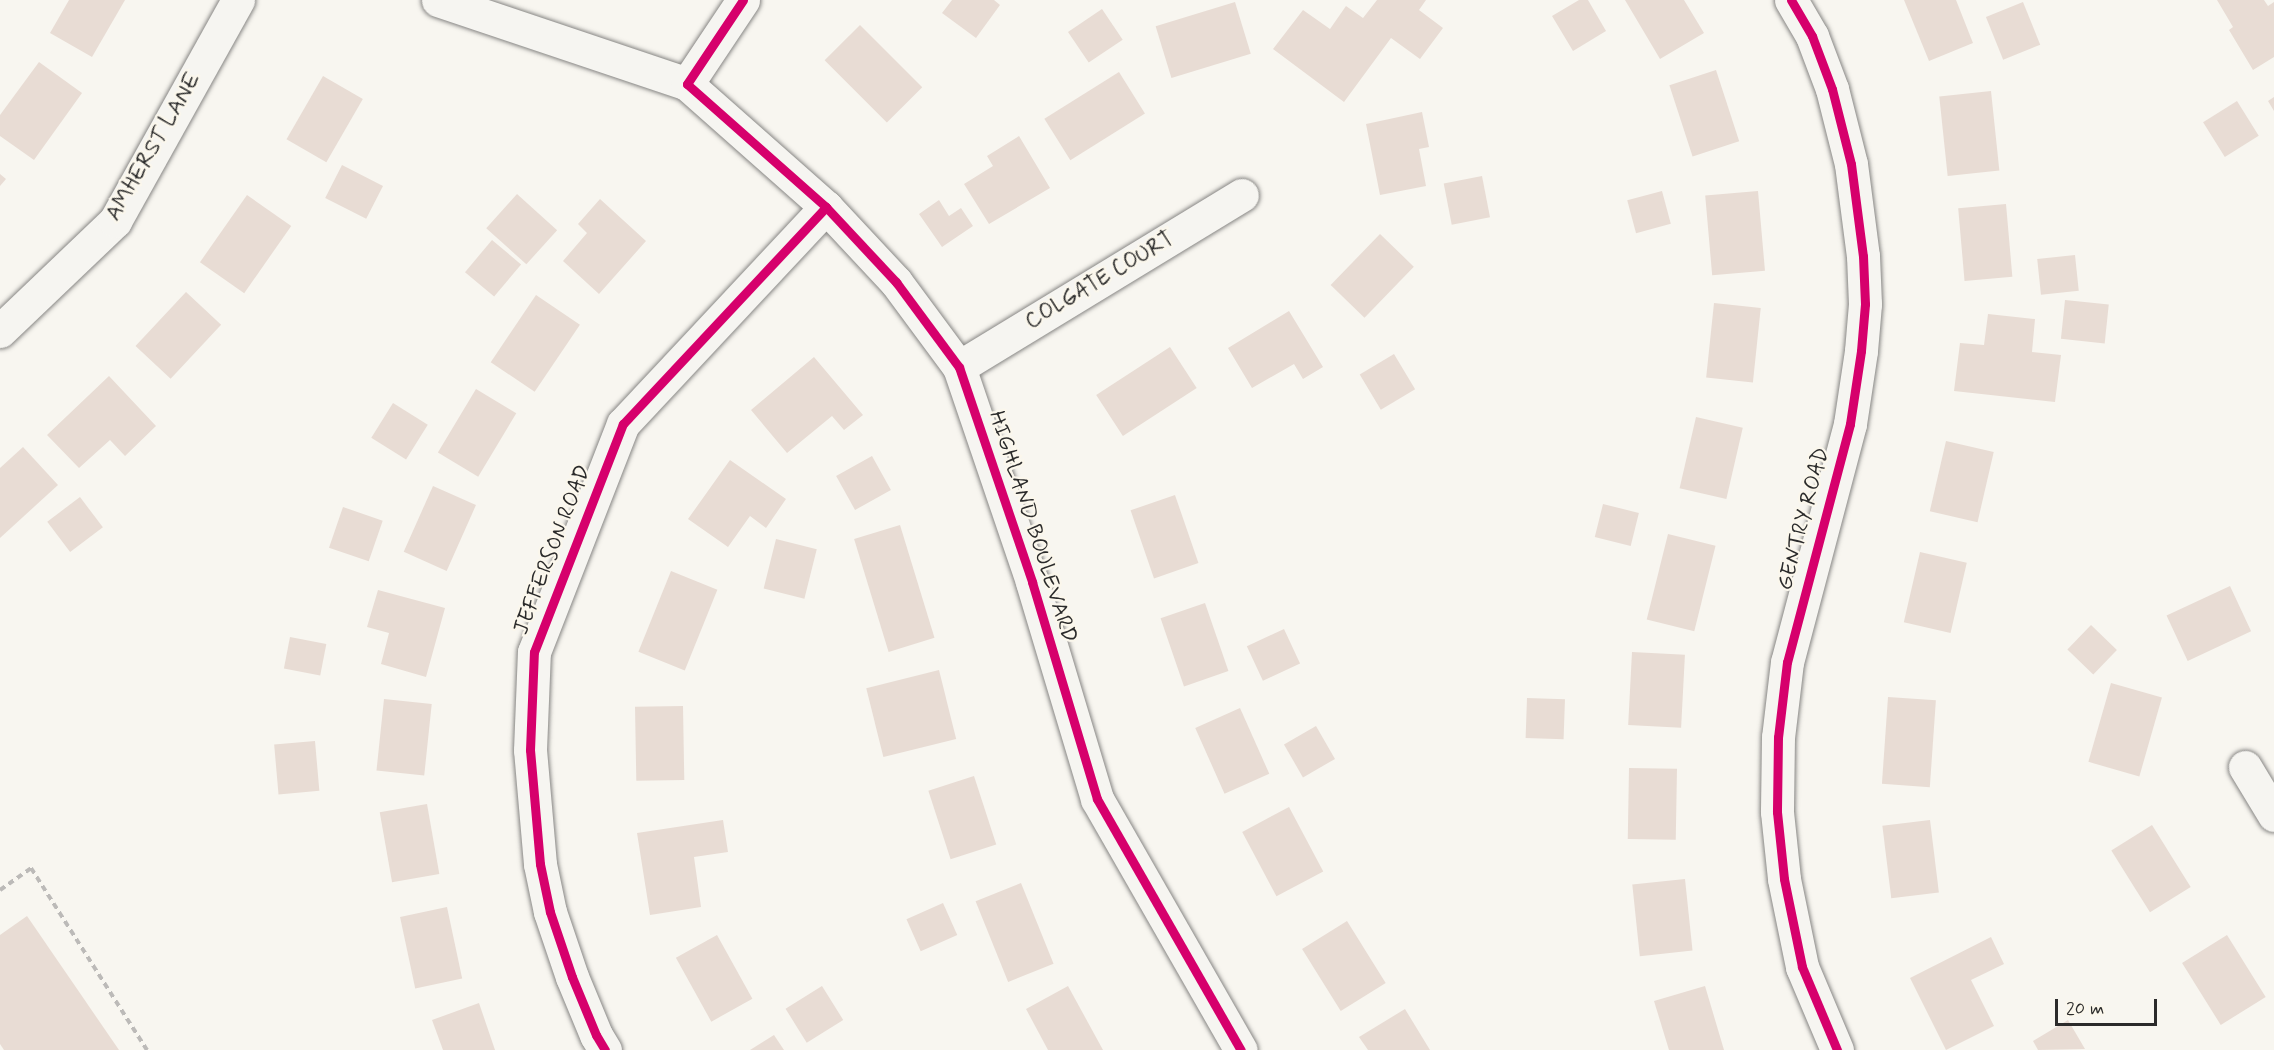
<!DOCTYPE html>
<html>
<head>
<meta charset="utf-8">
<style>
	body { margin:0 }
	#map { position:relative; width:2274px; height:1050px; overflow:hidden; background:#f8f6f0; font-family:Mynerve,sans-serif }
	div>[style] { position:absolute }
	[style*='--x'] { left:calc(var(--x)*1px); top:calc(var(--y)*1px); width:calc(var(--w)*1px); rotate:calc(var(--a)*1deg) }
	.building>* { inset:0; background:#e8dcd4; transform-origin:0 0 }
	.path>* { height:4px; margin-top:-2px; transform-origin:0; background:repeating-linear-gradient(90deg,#bcbab8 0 6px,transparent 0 10.5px) }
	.roads { filter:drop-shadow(0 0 2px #878684) drop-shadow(0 0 2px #878684) }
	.minor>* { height:33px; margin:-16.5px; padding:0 16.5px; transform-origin:16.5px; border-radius:16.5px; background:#f6f5f1 }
	.cycleway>* { height:9px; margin:-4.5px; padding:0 4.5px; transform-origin:4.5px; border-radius:4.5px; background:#d6006c }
	span { translate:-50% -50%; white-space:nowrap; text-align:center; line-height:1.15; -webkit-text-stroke:4.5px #fbf7ec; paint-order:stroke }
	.street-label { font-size:22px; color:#2b2b2b }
	.scale { position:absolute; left:2055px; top:999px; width:102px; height:27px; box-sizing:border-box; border:3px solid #2b2b2b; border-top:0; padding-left:8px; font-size:18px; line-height:21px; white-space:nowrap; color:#2b2b2b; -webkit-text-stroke:4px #fbf7ec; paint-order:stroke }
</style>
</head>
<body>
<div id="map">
	<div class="building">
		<i style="clip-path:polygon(69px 0,125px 0,92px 57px,50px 33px)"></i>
		<i style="clip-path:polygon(952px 0,994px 0,1000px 5px,976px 38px,942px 13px)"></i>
		<i style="clip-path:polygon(1377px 0,1426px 0,1419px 10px,1443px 28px,1420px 59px,1391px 38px,1344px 102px,1273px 49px,1303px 10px,1330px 29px,1346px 6px,1363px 18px)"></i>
		<i style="clip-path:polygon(1579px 0,1588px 0,1606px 31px,1573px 51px,1552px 16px)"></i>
		<i style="clip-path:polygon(1625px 0,1684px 0,1704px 33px,1660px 59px)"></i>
		<i style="clip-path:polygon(1904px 0,1956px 0,1973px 43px,1929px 61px)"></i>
		<i style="clip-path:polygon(2217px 0,2264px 0,2268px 6px,2274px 2px,2274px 57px,2253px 70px,2229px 30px,2233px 27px)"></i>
		<i style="left:1235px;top:2px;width:54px;height:83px;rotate:73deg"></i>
		<i style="left:2023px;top:2px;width:46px;height:40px;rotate:68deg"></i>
		<i style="left:1102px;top:9px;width:37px;height:41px;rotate:56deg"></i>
		<i style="left:860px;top:25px;width:88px;height:50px;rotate:45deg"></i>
		<i style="clip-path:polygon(39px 62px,82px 93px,34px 160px,0 136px,0 115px)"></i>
		<i style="left:1716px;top:70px;width:75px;height:49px;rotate:72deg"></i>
		<i style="left:1119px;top:72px;width:49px;height:88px;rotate:58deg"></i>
		<i style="left:323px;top:76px;width:46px;height:73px;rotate:30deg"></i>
		<i style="left:1991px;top:91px;width:80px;height:52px;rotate:84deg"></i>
		<i style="clip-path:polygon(2274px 97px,2274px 111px,2268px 101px)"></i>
		<i style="left:2237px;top:101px;width:41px;height:40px;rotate:58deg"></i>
		<i style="clip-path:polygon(1422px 112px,1429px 147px,1419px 149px,1426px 186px,1380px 195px,1366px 124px)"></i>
		<i style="clip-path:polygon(1019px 136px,1050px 188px,989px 224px,964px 184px,993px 166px,987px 156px)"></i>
		<i style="left:342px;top:165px;width:46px;height:37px;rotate:27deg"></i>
		<i style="clip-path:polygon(0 174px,6px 179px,0 186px)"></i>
		<i style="left:1482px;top:176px;width:42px;height:39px;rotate:79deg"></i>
		<i style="left:1662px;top:191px;width:34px;height:36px;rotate:75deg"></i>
		<i style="left:1758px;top:191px;width:80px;height:53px;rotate:85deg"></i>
		<i style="left:517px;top:194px;width:54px;height:46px;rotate:42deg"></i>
		<i style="left:247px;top:195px;width:54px;height:82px;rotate:35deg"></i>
		<i style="clip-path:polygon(600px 199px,646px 241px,599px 294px,563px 261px,587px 233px,578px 224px)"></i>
		<i style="clip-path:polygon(939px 200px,949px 216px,961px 208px,973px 226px,942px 247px,919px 214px)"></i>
		<i style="left:2006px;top:204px;width:73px;height:48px;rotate:85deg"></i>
		<i style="left:1380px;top:234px;width:47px;height:71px;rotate:44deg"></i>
		<i style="left:492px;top:240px;width:38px;height:42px;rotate:40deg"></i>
		<i style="left:2075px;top:255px;width:36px;height:38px;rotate:84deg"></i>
		<i style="left:186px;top:292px;width:48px;height:74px;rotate:43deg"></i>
		<i style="left:536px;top:295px;width:53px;height:81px;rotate:34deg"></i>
		<i style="left:2065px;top:300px;width:44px;height:39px;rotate:6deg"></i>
		<i style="left:1714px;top:303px;width:47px;height:75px;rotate:6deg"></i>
		<i style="clip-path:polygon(1289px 311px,1323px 367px,1303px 379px,1294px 364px,1252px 388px,1228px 348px)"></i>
		<i style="clip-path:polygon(1988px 314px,2035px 319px,2032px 352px,2061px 355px,2055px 402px,1954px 391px,1960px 343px,1984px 345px)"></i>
		<i style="left:1170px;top:347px;width:49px;height:88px;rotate:57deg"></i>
		<i style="left:1394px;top:354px;width:41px;height:40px;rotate:59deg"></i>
		<i style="clip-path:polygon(814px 357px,863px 415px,844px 430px,832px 416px,787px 453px,751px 410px)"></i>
		<i style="clip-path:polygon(109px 376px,156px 426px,125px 456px,110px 440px,79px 468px,47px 435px)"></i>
		<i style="left:476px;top:389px;width:47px;height:74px;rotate:31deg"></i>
		<i style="left:393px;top:403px;width:41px;height:41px;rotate:32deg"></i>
		<i style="left:1696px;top:417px;width:48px;height:73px;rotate:13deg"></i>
		<i style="left:1946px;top:441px;width:49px;height:72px;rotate:13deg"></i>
		<i style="clip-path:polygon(23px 447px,58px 485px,0 538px,0 468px)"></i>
		<i style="left:872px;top:456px;width:39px;height:41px;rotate:61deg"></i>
		<i style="clip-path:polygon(730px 460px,786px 499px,766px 528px,750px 516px,728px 547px,688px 519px)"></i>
		<i style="left:433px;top:486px;width:47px;height:72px;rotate:24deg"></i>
		<i style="left:1175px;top:495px;width:72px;height:47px;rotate:71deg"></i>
		<i style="left:80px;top:497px;width:38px;height:41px;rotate:53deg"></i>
		<i style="left:1603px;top:504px;width:37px;height:34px;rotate:14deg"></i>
		<i style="left:343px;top:507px;width:42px;height:43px;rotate:19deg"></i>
		<i style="left:900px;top:525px;width:118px;height:48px;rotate:73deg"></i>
		<i style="left:1668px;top:534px;width:49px;height:88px;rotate:14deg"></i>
		<i style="left:776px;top:539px;width:42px;height:51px;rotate:14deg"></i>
		<i style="left:1920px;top:552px;width:48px;height:72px;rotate:13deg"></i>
		<i style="left:671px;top:571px;width:50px;height:87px;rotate:22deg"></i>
		<i style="left:2230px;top:586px;width:50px;height:70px;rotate:65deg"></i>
		<i style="clip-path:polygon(378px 590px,445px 608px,426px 677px,381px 664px,389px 633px,367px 627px)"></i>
		<i style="left:1205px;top:603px;width:72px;height:47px;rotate:71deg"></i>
		<i style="left:2091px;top:625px;width:36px;height:34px;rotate:44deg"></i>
		<i style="left:1284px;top:629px;width:38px;height:41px;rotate:65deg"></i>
		<i style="left:290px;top:637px;width:37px;height:32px;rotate:11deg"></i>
		<i style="left:1632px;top:652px;width:53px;height:73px;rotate:3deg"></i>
		<i style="left:939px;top:670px;width:71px;height:75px;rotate:76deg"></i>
		<i style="left:2111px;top:683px;width:53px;height:82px;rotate:16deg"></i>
		<i style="left:1888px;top:697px;width:48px;height:87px;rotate:4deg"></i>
		<i style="left:1527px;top:698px;width:38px;height:40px;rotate:2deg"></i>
		<i style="left:384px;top:699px;width:48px;height:72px;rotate:6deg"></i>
		<i style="left:683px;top:706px;width:74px;height:48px;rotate:89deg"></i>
		<i style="left:1240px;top:708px;width:72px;height:49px;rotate:66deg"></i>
		<i style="left:1316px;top:726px;width:38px;height:37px;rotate:60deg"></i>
		<i style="left:315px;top:741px;width:50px;height:41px;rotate:85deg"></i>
		<i style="left:1629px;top:768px;width:48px;height:71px;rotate:1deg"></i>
		<i style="left:974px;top:776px;width:72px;height:48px;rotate:72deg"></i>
		<i style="left:427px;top:804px;width:71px;height:48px;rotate:80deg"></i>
		<i style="left:1289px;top:807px;width:73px;height:53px;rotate:62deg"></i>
		<i style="clip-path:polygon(723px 820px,728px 852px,694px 857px,701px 907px,650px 915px,637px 833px)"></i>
		<i style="left:1930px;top:820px;width:73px;height:48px;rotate:83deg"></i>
		<i style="left:2152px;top:825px;width:73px;height:48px;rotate:58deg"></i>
		<i style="left:1685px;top:879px;width:72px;height:53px;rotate:84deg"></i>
		<i style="left:1021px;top:883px;width:87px;height:49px;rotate:68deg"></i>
		<i style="left:943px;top:903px;width:35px;height:40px;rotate:66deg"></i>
		<i style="left:447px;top:907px;width:73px;height:48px;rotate:78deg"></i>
		<i style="clip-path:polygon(27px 916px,119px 1050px,4px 1050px,0 1044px,0 935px)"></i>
		<i style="left:1347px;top:921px;width:73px;height:53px;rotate:58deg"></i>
		<i style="left:717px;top:935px;width:73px;height:47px;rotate:61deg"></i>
		<i style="left:2227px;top:935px;width:73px;height:53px;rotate:58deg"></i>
		<i style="clip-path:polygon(1991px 937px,2004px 964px,1971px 980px,1994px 1026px,1946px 1050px,1910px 978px)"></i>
		<i style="left:822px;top:986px;width:40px;height:43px;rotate:58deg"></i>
		<i style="clip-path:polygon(1068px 986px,1103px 1050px,1048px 1050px,1026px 1009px)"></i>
		<i style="clip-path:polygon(1705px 986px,1724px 1050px,1669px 1050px,1654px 1001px)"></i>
		<i style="clip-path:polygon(479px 1003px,495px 1050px,443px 1050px,432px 1020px)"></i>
		<i style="clip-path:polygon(1405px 1009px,1430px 1050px,1368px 1050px,1359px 1037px)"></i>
		<i style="clip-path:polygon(2068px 1020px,2085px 1049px,2038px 1050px,2033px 1041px)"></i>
		<i style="clip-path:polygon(774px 1035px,784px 1050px,750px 1050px)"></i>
	</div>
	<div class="path">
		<i style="--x:0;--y:890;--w:38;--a:-35"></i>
		<i style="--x:31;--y:868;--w:216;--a:57.5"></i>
	</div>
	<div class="roads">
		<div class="minor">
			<i style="--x:438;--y:0;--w:263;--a:18.6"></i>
			<i style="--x:687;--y:84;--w:186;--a:41.5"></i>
			<i style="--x:826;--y:207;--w:103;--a:47"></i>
			<i style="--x:896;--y:282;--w:106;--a:53.5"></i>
			<i style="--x:959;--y:367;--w:227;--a:71.2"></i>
			<i style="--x:1032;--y:582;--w:227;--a:73.3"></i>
			<i style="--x:1097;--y:799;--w:289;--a:60.2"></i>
			<i style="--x:1791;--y:0;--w:42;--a:59.7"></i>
			<i style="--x:1812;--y:36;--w:57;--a:69.3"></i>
			<i style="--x:1832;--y:89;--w:77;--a:75.8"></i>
			<i style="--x:1851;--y:164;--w:93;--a:82.6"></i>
			<i style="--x:1863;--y:256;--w:48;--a:87.6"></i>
			<i style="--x:1865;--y:304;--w:47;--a:94.9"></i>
			<i style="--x:1861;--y:351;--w:74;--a:98.6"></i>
			<i style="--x:1850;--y:424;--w:246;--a:104.8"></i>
			<i style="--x:1787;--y:662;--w:76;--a:96.8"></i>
			<i style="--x:1778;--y:737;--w:75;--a:90.8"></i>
			<i style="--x:1777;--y:812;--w:67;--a:84"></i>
			<i style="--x:1784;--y:879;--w:90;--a:78.4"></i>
			<i style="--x:1802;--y:967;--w:90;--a:67.1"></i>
			<i style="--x:687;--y:84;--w:101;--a:-56.3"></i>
			<i style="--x:0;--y:331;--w:159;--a:-43.7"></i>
			<i style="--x:115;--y:221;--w:253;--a:-60.9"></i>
			<i style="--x:959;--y:367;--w:331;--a:-31.3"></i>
			<i style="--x:2245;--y:767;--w:56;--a:58.9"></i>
			<i style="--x:605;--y:1050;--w:17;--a:-121"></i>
			<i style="--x:596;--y:1035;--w:63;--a:-112.5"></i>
			<i style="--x:572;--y:977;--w:69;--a:-108.7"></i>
			<i style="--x:550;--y:912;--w:49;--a:-101.8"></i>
			<i style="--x:540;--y:864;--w:114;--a:-95"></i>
			<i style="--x:530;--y:750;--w:98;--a:-87.7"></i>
			<i style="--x:534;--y:652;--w:245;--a:-68.7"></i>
			<i style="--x:623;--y:424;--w:297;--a:-46.9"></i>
		</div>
	</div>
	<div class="cycleway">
		<i style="--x:743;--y:0;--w:101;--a:123.7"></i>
		<i style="--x:687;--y:84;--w:186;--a:41.5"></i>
		<i style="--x:826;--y:207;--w:103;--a:47"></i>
		<i style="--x:896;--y:282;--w:106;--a:53.5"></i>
		<i style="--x:959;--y:367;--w:227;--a:71.2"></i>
		<i style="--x:1032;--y:582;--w:227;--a:73.3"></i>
		<i style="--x:1097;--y:799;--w:289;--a:60.2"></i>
		<i style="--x:1791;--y:0;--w:42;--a:59.7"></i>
		<i style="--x:1812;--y:36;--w:57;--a:69.3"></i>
		<i style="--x:1832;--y:89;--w:77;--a:75.8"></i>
		<i style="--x:1851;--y:164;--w:93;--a:82.6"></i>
		<i style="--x:1863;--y:256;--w:48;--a:87.6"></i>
		<i style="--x:1865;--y:304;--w:47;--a:94.9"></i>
		<i style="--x:1861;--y:351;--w:74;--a:98.6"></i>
		<i style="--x:1850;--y:424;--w:246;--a:104.8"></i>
		<i style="--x:1787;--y:662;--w:76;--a:96.8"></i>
		<i style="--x:1778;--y:737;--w:75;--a:90.8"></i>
		<i style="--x:1777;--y:812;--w:67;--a:84"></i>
		<i style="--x:1784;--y:879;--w:90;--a:78.4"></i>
		<i style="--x:1802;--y:967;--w:90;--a:67.1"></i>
		<i style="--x:605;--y:1050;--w:17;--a:-121"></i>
		<i style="--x:596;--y:1035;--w:63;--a:-112.5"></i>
		<i style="--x:572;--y:977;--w:69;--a:-108.7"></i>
		<i style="--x:550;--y:912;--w:49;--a:-101.8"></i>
		<i style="--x:540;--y:864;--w:114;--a:-95"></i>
		<i style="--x:530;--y:750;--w:98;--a:-87.7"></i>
		<i style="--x:534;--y:652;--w:245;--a:-68.7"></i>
		<i style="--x:623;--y:424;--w:297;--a:-46.9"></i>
	</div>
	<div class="street-label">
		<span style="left:154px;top:147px;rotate:-60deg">AMHERST LANE</span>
		<span style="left:1100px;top:281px;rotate:-31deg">COLGATE COURT</span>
		<span style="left:1804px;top:519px;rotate:-75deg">GENTRY ROAD</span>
		<span style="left:1032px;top:527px;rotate:72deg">HIGHLAND BOULEVARD</span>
		<span style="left:553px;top:550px;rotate:-69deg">JEFFERSON ROAD</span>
	</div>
	<div class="scale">20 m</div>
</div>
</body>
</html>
